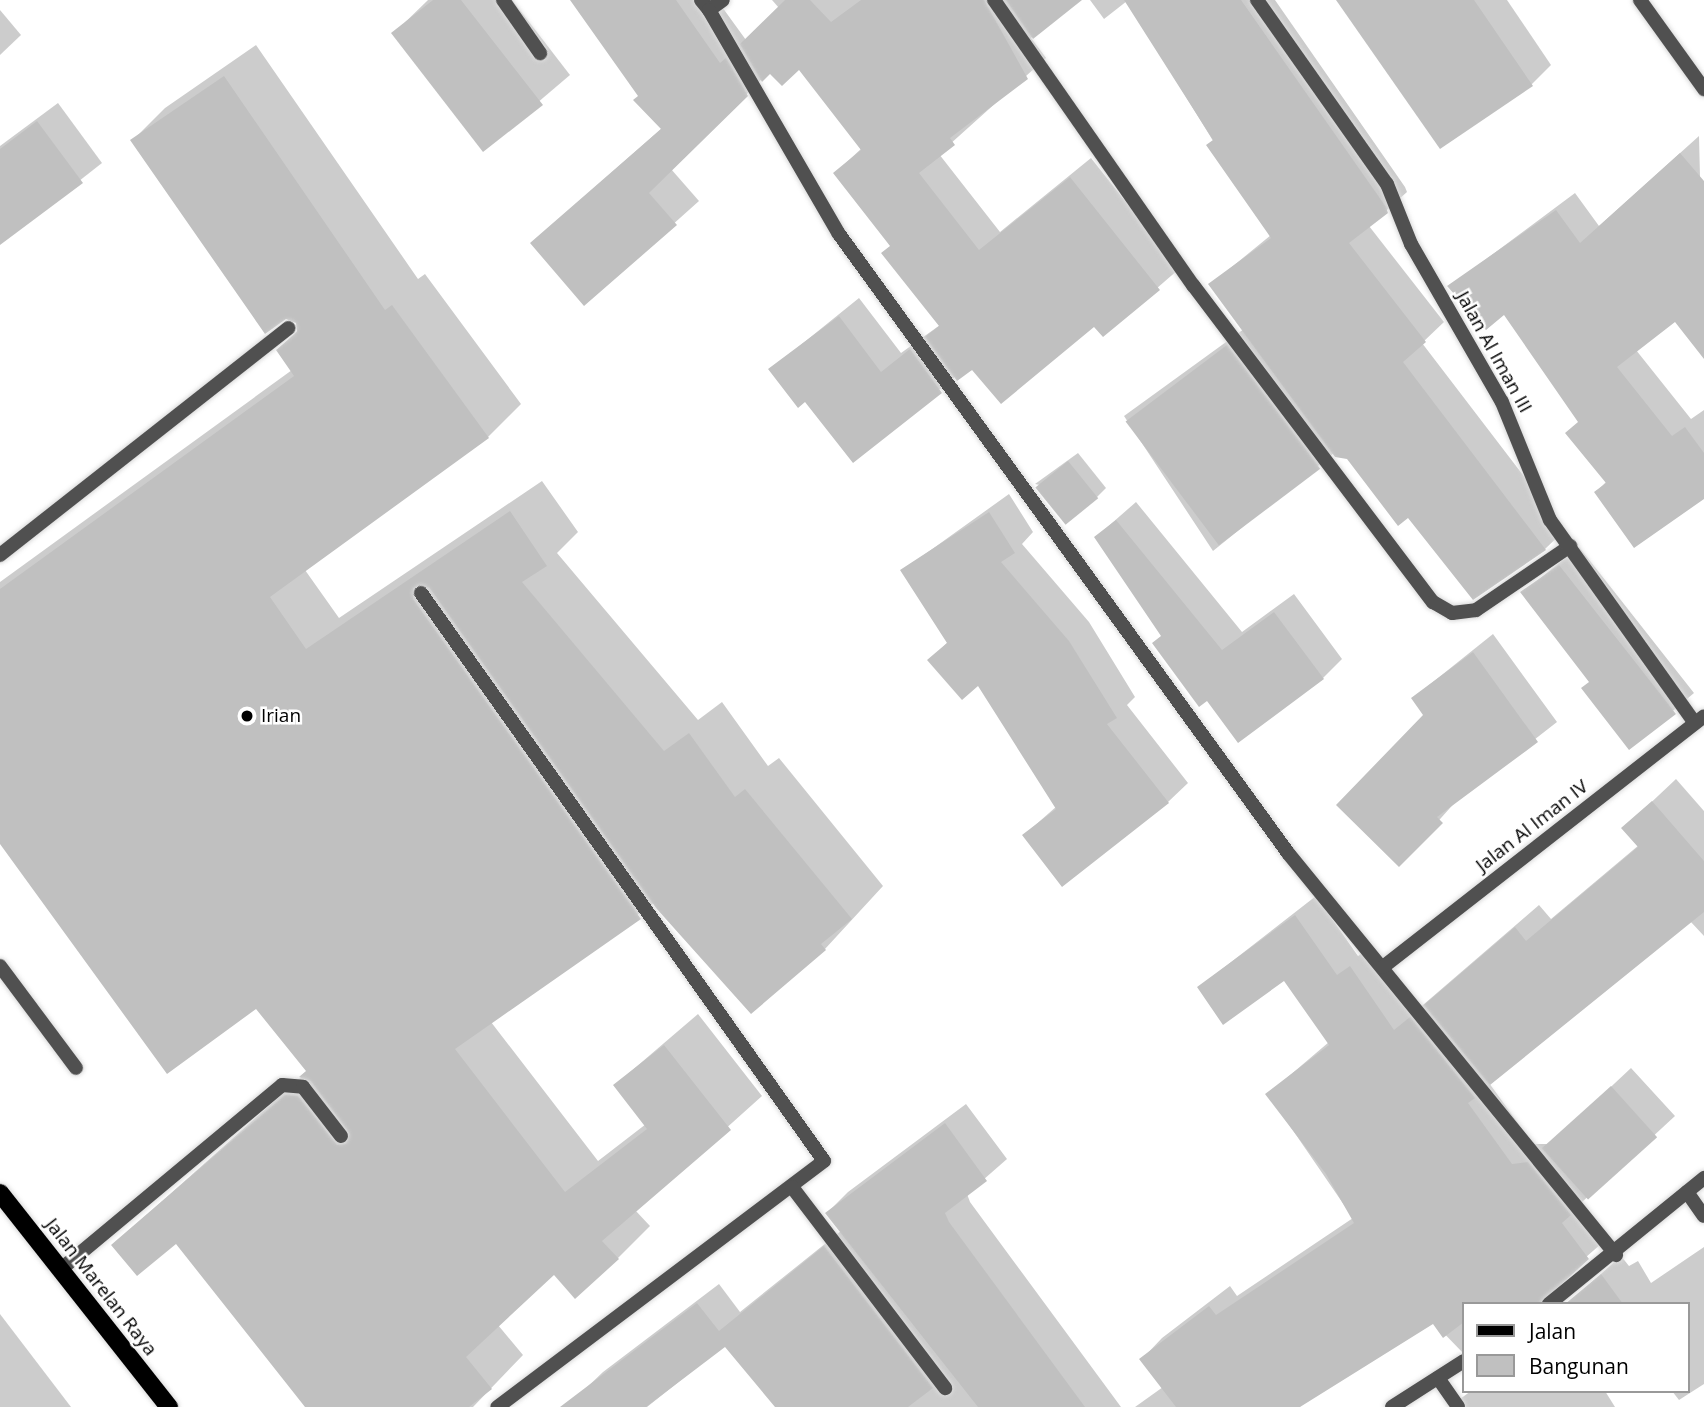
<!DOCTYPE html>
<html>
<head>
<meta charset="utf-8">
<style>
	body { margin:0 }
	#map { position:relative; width:1704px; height:1407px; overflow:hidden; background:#fff; font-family:"Open Sans",sans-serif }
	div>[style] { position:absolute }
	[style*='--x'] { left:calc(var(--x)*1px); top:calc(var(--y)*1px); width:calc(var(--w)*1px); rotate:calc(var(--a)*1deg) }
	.shadow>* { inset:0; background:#0003 }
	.building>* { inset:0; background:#c0c0c0; transform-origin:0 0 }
	.roads { filter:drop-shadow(0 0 2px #dbdbdb) drop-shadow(0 0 2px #dbdbdb) }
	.service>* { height:14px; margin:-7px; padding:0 7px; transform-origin:7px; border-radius:7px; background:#505050 }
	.minor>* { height:14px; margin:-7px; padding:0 7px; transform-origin:7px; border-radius:7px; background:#505050 }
	.primary>* { height:18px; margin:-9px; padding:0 9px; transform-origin:9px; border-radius:9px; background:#000 }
	.dots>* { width:19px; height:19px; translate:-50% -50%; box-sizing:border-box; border:4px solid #fff; border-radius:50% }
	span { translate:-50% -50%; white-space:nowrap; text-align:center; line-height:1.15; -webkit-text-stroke:5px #fff; paint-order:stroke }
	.street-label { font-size:19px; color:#000 }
	.poi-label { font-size:19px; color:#000 }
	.left { translate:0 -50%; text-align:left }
	.legend { position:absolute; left:1462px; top:1302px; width:228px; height:91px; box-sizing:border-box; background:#fff; border:2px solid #999; margin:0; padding:9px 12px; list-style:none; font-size:21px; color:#000 }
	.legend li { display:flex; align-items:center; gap:14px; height:35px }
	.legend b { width:35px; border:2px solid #999 }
</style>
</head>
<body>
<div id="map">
	<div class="shadow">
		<i style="clip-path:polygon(428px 0,512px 0,570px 75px,483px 149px,393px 34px)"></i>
		<i style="clip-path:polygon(572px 0,717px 0,746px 40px,779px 8px,772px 0,1079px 0,1031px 38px,1046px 58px,939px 154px,1000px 232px,1091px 158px,1179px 269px,1103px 335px,1094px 324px,956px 376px,853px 460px,806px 399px,771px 369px,859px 298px,901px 353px,940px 325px,892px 245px,835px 173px,862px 148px,799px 67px,770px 71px,671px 169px,699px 201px,585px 303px,532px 243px,662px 128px)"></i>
		<i style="clip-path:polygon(1090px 0,1275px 0,1405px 187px,1407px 192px,1369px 226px,1444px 322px,1422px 343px,1565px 530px,1545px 549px,1474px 598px,1408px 516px,1348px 457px,1334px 453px,1213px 551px,1124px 416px,1244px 329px,1211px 284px,1271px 235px,1127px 1px,1104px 19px)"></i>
		<i style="clip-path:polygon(1338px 0,1507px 0,1551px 65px,1531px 85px)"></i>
		<i style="clip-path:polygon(0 10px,21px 35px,0 55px)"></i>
		<i style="clip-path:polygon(256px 45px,418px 279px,425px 274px,521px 404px,488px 437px,305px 570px,339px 618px,542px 481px,578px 532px,557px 553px,698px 720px,722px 702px,768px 766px,779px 758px,883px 886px,825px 949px,655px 902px,491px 1022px,598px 1161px,646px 1124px,615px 1085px,698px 1014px,762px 1096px,635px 1210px,650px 1226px,618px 1258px,554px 1272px,498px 1325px,523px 1355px,473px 1407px,309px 1407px,176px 1241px,113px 1245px,308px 1071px,256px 1007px,0 841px,0 582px,292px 370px,278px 350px,298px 330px,298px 321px,133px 140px,165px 108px)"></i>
		<i style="clip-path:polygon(58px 103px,102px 163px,0 243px,0 146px)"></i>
		<i style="clip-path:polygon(1699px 136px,1704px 337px,1675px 320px,1636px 350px,1691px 419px,1704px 410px,1704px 497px,1596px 492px,1607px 481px,1579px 421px,1504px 312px,1450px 286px,1575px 193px,1599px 226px)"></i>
		<i style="clip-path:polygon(1078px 453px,1106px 488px,1097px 497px,1035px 484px)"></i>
		<i style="clip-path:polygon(1009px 494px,1033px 532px,1022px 544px,1089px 622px,1135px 697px,1127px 705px,1188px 783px,1168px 802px,1024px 835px,1057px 806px,979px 683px,930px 660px,948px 642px,903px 570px)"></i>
		<i style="clip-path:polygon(1136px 502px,1242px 632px,1294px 594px,1342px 659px,1323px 678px,1162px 635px,1096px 537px)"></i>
		<i style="clip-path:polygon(1579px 547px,1694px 693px,1629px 748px,1591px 681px,1523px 592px)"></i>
		<i style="clip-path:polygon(1493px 634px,1557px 722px,1458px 799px,1399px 865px,1426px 715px,1413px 698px)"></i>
		<i style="clip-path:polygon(1676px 779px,1704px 811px,1704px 936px,1690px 921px,1489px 1083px,1533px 1144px,1550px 1144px,1631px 1068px,1675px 1116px,1582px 1202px,1609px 1237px,1562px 1278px,1464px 1304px,1464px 1354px,1433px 1322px,1282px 1407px,1135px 1407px,1163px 1387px,1142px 1359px,1162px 1338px,1230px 1286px,1237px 1296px,1353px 1218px,1268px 1094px,1329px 1042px,1285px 978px,1199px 987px,1316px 896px,1358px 956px,1371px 947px,1416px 1011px,1539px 905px,1551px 919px,1639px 845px,1624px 828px)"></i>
		<i style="clip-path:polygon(966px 1104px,1007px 1159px,967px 1194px,970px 1202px,1121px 1407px,778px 1407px,725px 1345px,647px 1407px,593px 1407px,582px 1392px,603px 1372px,719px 1284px,740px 1312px,841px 1231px,827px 1213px,848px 1192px)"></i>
		<i style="clip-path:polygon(1704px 1247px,1704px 1384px,1679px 1400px,1672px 1391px,1688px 1391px,1688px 1304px,1577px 1304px,1574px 1298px,1621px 1256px,1629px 1266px,1638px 1261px,1651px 1283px)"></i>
		<i style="clip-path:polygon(0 1314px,71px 1407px,0 1407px)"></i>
		<i style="clip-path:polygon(1471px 1391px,1605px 1391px,1615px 1407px,1449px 1407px)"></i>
	</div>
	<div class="building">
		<i style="clip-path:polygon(433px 0,461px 0,543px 105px,483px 152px,391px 33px)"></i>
		<i style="clip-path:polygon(570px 0,676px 0,720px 63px,726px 58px,748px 96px,649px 193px,677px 225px,584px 306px,530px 243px,661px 129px,633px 100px,638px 96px)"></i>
		<i style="clip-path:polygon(785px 0,810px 0,831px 22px,861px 0,984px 0,1028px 79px,950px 138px,955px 145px,919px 173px,979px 250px,1070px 177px,1160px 290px,1103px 337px,1094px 327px,1001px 404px,972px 370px,957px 381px,925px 337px,939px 326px,881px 253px,890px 246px,833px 173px,861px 150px,799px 70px,782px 86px,770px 74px,762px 82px,740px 44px)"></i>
		<i style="clip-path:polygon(1006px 0,1082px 0,1033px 39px)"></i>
		<i style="clip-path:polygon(1124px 0,1241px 0,1386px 207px,1388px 213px,1349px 243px,1426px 342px,1403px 362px,1546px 550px,1473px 600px,1408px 518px,1398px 526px,1347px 459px,1335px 457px,1208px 284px,1271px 238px,1206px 145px,1213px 140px)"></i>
		<i style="clip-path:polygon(1336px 0,1474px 0,1533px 86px,1440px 149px)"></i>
		<i style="clip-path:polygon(224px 76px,385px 310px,392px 305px,489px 438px,270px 597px,306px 649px,510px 511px,547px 566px,522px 582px,664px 751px,689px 733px,735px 797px,745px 789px,852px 919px,821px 944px,826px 950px,751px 1014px,656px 908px,429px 587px,413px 588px,413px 599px,641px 919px,455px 1049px,565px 1192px,647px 1129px,613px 1085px,664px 1045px,731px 1130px,602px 1241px,619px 1259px,575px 1299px,554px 1275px,466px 1357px,492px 1389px,469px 1407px,305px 1407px,176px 1244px,137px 1276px,111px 1245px,285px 1095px,298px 1096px,337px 1145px,346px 1144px,350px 1134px,311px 1081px,299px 1077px,306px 1071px,256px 1009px,167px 1074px,0 844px,0 589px,294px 376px,276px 350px,297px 332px,296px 323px,286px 319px,265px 334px,130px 140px)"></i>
		<i style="clip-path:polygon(37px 121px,83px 183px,0 245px,0 149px)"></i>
		<i style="clip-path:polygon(1680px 153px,1704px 181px,1704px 359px,1675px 322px,1617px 367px,1672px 436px,1685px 427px,1704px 453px,1704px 499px,1634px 548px,1594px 492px,1606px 483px,1565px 433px,1578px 422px,1504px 315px,1486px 330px,1447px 286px,1556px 210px,1580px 243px)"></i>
		<i style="clip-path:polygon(839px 316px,881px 372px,910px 349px,942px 393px,853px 463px,805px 402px,798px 408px,768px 369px)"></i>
		<i style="left:1227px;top:345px;width:155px;height:127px;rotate:53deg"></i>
		<i style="left:1068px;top:461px;width:48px;height:42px;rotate:51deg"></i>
		<i style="clip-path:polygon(989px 512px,1015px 553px,1001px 562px,1069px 641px,1117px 718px,1107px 724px,1169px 803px,1062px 887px,1022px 835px,1056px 809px,978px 686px,962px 700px,927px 660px,947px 643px,900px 570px)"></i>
		<i style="clip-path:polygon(1116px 520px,1222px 650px,1274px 612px,1324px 679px,1238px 743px,1207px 701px,1199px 707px,1152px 643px,1161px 636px,1094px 537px)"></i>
		<i style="clip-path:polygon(1559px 565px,1676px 714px,1629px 750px,1581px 688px,1589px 682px,1520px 592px)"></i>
		<i style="clip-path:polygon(1473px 652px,1538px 742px,1437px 817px,1443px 823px,1399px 867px,1336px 805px,1423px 715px,1411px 698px)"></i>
		<i style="clip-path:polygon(1652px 801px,1704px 861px,1704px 912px,1490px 1085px,1424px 1005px,1515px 927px,1526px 941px,1638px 847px,1621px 828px)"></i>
		<i style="clip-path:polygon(1295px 915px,1337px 975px,1350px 966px,1394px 1030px,1410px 1017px,1475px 1098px,1468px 1103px,1512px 1164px,1528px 1162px,1571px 1215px,1562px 1223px,1589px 1259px,1540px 1304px,1464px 1304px,1464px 1322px,1443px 1338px,1433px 1324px,1300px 1407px,1176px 1407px,1139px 1359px,1209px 1306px,1216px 1315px,1354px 1223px,1326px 1174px,1265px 1094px,1329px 1045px,1284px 981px,1223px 1025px,1197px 987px)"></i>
		<i style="left:1611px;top:1086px;width:69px;height:93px;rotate:48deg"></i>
		<i style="clip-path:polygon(945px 1123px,987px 1181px,945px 1213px,949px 1222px,1085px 1407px,978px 1407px,825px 1213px)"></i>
		<i style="clip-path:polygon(824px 1246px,933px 1388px,908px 1407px,775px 1407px,725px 1347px,646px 1407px,560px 1407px,697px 1303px,719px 1331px)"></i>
		<i style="clip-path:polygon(1601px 1274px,1623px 1304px,1565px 1304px)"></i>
	</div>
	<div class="roads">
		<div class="service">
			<i style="--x:0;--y:555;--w:367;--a:-38.2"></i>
			<i style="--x:0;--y:966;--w:127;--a:53.3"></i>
			<i style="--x:60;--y:1270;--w:289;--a:-39.8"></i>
			<i style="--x:282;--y:1085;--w:21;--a:5"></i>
			<i style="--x:303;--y:1087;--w:62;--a:52.2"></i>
		</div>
		<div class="minor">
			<i style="--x:503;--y:0;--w:65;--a:55.1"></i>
			<i style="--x:701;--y:0;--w:13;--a:51"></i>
			<i style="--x:709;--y:10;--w:17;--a:-36"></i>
			<i style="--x:994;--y:0;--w:348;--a:55.1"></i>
			<i style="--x:1193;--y:285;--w:398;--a:52.9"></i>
			<i style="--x:1433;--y:602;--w:22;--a:30"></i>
			<i style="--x:1452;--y:613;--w:24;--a:-7"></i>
			<i style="--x:1476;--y:610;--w:114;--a:-34.2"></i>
			<i style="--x:1257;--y:0;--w:225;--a:54.8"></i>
			<i style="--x:1387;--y:184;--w:65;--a:68.2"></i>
			<i style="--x:1411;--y:244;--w:182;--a:60.1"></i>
			<i style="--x:1502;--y:402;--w:127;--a:67.9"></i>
			<i style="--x:1550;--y:520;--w:249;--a:54.5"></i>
			<i style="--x:1640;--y:0;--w:110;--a:54.3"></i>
			<i style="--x:709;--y:10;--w:259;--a:59.9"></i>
			<i style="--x:839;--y:234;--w:765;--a:54.04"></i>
			<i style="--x:1288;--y:853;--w:519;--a:50.79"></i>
			<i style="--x:421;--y:593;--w:696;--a:54.64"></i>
			<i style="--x:824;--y:1161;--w:409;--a:143"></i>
			<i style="--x:1383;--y:967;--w:407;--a:-38"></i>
			<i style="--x:792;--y:1187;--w:253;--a:52.7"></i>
			<i style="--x:1687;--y:1192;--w:29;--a:55"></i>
			<i style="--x:1549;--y:1304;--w:200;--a:-39.1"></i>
			<i style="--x:1438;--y:1378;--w:35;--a:55"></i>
			<i style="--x:1392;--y:1407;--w:85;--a:-32.6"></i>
		</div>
		<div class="primary">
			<i style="--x:0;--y:1193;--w:273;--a:51.7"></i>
		</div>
	</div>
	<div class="dots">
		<i style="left:247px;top:716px;background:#000"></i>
	</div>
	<div class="street-label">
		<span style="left:1494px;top:352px;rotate:61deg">Jalan Al Iman III</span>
		<span style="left:1532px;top:826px;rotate:-38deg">Jalan Al Iman IV</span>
		<span style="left:101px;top:1287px;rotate:52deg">Jalan Marelan Raya</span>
	</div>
	<div class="poi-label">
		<span class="left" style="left:261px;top:716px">Irian</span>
	</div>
	<ul class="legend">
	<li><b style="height:9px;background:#000"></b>Jalan</li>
	<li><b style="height:19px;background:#c0c0c0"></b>Bangunan</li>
	</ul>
</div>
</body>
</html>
